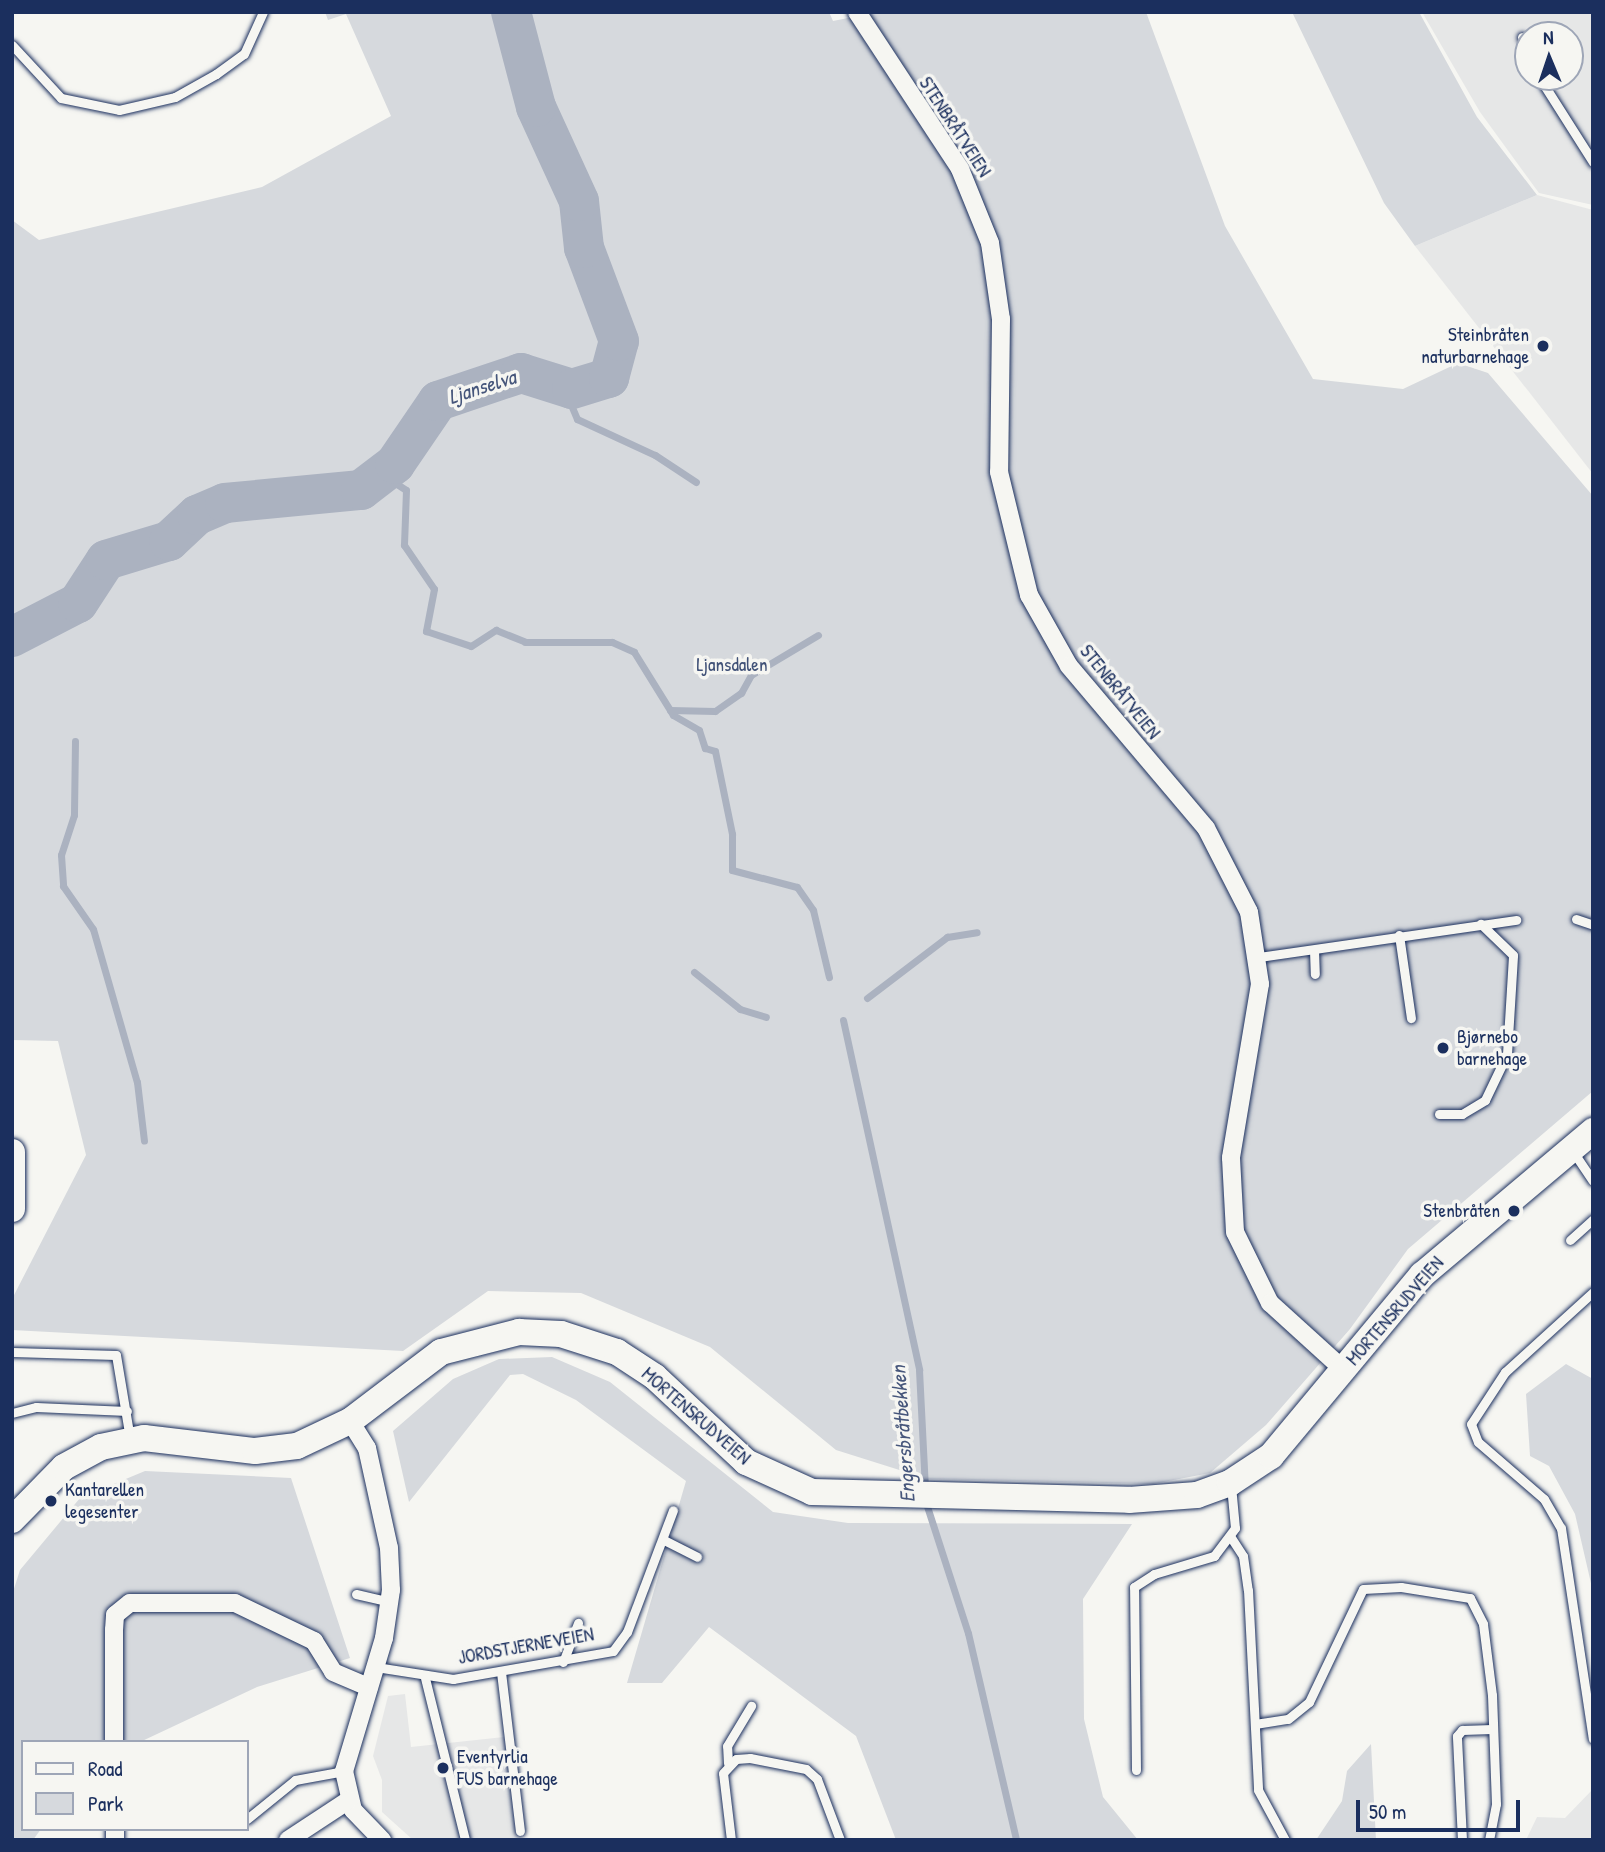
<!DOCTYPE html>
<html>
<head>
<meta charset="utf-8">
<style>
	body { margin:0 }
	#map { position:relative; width:1605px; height:1852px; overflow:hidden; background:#f6f6f2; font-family:"Patrick Hand",sans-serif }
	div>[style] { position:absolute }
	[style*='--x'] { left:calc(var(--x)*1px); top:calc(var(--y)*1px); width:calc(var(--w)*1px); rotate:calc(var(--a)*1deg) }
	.built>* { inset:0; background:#e6e7e7 }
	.green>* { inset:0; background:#d6d9dd }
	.stream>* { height:7px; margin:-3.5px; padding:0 3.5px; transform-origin:3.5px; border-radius:3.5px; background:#abb2c0 }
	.river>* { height:40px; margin:-20px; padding:0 20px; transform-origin:20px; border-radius:20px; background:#abb2c0 }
	.roads { filter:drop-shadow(0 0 2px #1b2f5e) drop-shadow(0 0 2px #1b2f5e) }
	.lane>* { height:9px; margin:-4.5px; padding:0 4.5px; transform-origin:4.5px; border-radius:4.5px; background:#f6f6f2 }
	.street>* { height:18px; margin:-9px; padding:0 9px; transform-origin:9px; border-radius:9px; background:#f6f6f2 }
	.secondary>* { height:26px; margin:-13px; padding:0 13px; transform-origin:13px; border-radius:13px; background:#f6f6f2 }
	.dots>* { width:19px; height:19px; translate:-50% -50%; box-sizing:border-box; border:4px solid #f6f6f2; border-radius:50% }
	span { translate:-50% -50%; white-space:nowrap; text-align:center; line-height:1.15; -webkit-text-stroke:7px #f6f6f2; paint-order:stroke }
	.street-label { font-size:19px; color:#1b2f5e }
	.poi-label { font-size:19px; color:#1b2f5e }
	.right { translate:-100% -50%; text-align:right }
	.left { translate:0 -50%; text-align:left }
	.park-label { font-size:19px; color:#405177 }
	.water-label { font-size:21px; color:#46567b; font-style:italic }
	.frame { position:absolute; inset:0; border:14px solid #1b2f5e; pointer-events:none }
	.legend { position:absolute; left:21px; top:1740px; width:228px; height:91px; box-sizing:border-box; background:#f6f6f2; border:2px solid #9ea6b7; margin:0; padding:9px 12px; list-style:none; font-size:21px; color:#1b2f5e }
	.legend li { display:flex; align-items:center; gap:14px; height:35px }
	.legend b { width:35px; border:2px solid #9ea6b7 }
	.north { position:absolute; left:1514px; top:21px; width:70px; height:70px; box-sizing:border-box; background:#f6f6f2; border:2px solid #9ea6b7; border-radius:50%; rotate:358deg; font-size:19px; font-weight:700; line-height:28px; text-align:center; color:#1b2f5e }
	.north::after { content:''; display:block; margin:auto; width:24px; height:32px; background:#1b2f5e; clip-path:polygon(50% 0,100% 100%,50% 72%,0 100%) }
	.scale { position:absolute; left:1356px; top:1800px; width:164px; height:32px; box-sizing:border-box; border:4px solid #1b2f5e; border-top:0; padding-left:9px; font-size:21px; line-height:24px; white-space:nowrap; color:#1b2f5e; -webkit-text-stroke:5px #f6f6f2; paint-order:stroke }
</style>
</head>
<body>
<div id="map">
	<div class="built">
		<i style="clip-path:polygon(evenodd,1422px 12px,1593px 12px,1593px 205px,1539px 193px,1480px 112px,1422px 12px,1528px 35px,1570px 35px,1570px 77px,1528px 77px,1528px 35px)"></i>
		<i style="clip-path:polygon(1537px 195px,1593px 210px,1593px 474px,1415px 246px)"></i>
		<i style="clip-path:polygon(405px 1694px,411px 1747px,504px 1737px,521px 1840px,413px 1840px,382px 1812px,382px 1780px,373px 1756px,388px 1696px)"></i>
		<i style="clip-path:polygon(1593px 1789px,1593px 1840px,1526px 1840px,1537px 1817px,1565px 1818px)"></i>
	</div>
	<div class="green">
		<i style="clip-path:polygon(325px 12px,829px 12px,833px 21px,878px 12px,1146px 12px,1225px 226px,1313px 379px,1403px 389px,1458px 363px,1488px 373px,1593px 496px,1593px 1091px,1408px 1249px,1350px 1329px,1266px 1425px,1210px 1473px,1153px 1484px,928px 1479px,836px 1450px,710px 1347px,581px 1293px,488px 1291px,403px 1351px,12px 1330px,12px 1299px,86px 1155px,58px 1041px,12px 1040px,12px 220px,39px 240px,262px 187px,391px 116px,346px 14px,328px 20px)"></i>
		<i style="clip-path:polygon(1292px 12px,1419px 12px,1477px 117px,1537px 195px,1415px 246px,1384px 203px)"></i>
		<i style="clip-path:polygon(552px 1357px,610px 1382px,773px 1512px,848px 1523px,1132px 1524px,1083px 1599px,1084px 1719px,1103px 1797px,1138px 1840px,896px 1840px,856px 1736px,709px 1627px,662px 1683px,627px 1683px,686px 1481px,576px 1400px,523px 1374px,510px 1375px,409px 1502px,393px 1431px,453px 1379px,499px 1359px)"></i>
		<i style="clip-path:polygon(1566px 1364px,1593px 1379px,1593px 1592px,1575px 1514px,1549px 1466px,1530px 1456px,1526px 1394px)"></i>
		<i style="clip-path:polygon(145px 1471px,291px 1478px,350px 1658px,257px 1687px,140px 1742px,23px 1742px,23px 1829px,41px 1829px,33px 1840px,12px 1840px,12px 1595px,20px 1570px,80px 1498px)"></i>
		<i style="clip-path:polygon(1371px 1744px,1376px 1840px,1316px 1840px,1342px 1801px,1347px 1771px)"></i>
	</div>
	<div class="stream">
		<i style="--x:563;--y:386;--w:36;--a:67"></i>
		<i style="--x:577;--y:419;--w:86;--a:24.8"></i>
		<i style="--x:655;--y:455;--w:49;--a:33.4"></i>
		<i style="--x:383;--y:475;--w:27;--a:33"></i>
		<i style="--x:406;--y:490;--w:55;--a:92.1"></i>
		<i style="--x:404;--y:545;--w:53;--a:55.7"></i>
		<i style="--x:434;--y:589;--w:43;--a:100.8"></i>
		<i style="--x:426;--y:631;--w:47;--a:18.4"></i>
		<i style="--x:471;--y:646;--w:30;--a:-33"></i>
		<i style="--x:496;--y:630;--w:31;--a:22"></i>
		<i style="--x:525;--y:642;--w:87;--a:0"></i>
		<i style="--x:612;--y:642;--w:24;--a:24"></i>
		<i style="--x:634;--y:652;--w:74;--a:58.2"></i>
		<i style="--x:673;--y:715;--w:30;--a:30"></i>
		<i style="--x:699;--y:730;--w:19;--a:72"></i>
		<i style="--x:705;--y:748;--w:10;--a:17"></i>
		<i style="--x:715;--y:751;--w:85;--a:78.4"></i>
		<i style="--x:732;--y:834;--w:36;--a:90"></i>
		<i style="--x:732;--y:870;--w:67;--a:14.7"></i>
		<i style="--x:797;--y:887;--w:28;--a:55"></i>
		<i style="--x:813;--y:910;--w:69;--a:76.6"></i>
		<i style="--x:670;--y:710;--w:45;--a:1.3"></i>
		<i style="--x:715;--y:711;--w:32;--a:-35"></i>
		<i style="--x:741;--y:693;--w:21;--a:-61"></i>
		<i style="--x:751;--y:675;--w:78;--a:-30.8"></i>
		<i style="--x:75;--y:741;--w:74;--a:90.8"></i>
		<i style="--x:74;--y:815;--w:42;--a:108"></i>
		<i style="--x:61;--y:855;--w:31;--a:86"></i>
		<i style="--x:63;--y:886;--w:52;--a:55.1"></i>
		<i style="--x:93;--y:929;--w:159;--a:74"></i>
		<i style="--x:137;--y:1082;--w:59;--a:83.2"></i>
		<i style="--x:694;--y:972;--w:59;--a:38.8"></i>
		<i style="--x:740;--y:1009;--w:27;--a:17"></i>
		<i style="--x:867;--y:998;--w:101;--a:-37.3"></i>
		<i style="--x:947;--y:937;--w:30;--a:-9"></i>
		<i style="--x:843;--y:1020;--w:358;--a:77.7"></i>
		<i style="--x:919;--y:1370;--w:118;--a:87.1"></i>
		<i style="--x:925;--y:1500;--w:140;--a:72.1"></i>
		<i style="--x:968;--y:1633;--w:212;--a:76.9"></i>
	</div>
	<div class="river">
		<i style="--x:12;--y:637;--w:74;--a:-27.3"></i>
		<i style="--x:78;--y:603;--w:51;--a:-56.9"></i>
		<i style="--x:106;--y:560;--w:66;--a:-16.8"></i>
		<i style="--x:169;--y:541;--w:38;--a:-43"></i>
		<i style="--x:197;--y:515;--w:30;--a:-23"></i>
		<i style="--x:225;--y:503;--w:137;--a:-5.5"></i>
		<i style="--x:361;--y:490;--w:43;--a:-37.4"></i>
		<i style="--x:395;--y:464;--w:76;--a:-55.7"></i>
		<i style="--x:438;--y:401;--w:88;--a:-18.6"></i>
		<i style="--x:521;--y:373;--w:53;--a:17.4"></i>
		<i style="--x:572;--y:389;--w:39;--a:-17"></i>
		<i style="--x:609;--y:378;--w:38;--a:-75"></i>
		<i style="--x:619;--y:341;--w:99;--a:-110.6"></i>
		<i style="--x:584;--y:248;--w:47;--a:-96.1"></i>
		<i style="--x:579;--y:201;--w:103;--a:-114.6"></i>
		<i style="--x:536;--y:107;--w:98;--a:-104.7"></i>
	</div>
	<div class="roads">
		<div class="lane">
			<i style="--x:1522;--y:37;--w:14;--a:65"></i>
			<i style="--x:12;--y:45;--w:72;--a:47.2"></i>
			<i style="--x:61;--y:98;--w:59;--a:11.7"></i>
			<i style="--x:119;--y:110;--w:57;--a:-13.1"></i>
			<i style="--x:175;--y:97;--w:47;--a:-29.3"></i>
			<i style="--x:216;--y:74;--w:34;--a:-36"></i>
			<i style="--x:244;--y:54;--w:46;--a:-65.7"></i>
			<i style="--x:1539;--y:77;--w:101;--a:57.6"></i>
			<i style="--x:1576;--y:919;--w:18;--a:19"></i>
			<i style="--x:1399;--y:935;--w:84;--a:81.8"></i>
			<i style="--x:1314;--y:950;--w:24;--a:88"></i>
			<i style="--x:1259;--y:957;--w:260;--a:-8.2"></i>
			<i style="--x:1439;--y:1114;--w:23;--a:0"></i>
			<i style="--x:1462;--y:1114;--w:27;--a:-31"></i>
			<i style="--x:1485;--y:1100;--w:51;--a:-64.4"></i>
			<i style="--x:1507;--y:1054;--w:99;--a:-86.5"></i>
			<i style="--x:1513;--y:955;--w:45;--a:-135.9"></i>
			<i style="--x:1572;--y:1150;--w:37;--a:56"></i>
			<i style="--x:1570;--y:1240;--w:31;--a:-42"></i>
			<i style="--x:1593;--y:1292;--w:119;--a:137.7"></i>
			<i style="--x:1505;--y:1372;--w:62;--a:123.2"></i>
			<i style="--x:1471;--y:1424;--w:19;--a:69"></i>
			<i style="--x:1478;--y:1442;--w:87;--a:40.8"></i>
			<i style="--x:1544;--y:1499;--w:34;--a:60"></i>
			<i style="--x:1561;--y:1528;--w:213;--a:81.4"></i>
			<i style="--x:12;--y:1352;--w:104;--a:1.7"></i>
			<i style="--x:116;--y:1355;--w:85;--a:80.5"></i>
			<i style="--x:12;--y:1413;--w:25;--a:-14"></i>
			<i style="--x:36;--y:1407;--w:91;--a:2.5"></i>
			<i style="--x:1230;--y:1536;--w:24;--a:57"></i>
			<i style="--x:1243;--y:1556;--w:34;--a:82"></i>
			<i style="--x:1248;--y:1590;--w:200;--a:87.1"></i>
			<i style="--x:1258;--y:1790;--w:57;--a:61.6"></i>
			<i style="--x:664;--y:1540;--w:37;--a:27"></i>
			<i style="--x:356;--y:1594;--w:35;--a:13"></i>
			<i style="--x:563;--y:1662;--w:42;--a:-69"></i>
			<i style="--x:376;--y:1667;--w:78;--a:8.9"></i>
			<i style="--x:453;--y:1679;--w:162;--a:-9.9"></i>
			<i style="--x:613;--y:1651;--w:24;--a:-54"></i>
			<i style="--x:627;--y:1632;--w:130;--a:-69.3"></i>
			<i style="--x:501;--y:1672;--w:160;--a:83.2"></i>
			<i style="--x:425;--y:1678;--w:167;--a:76.1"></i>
			<i style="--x:1255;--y:1724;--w:33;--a:-9"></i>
			<i style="--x:1288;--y:1719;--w:27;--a:-39"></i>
			<i style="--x:1309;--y:1702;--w:125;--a:-64.5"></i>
			<i style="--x:1363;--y:1589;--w:38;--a:-3"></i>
			<i style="--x:1401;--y:1587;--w:70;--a:9.1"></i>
			<i style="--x:1470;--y:1598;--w:29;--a:63"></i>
			<i style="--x:1483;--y:1624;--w:72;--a:82.8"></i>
			<i style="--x:1492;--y:1695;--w:109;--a:87.9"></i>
			<i style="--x:1496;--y:1804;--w:37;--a:101"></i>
			<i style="--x:728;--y:1763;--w:17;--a:-93"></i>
			<i style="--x:727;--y:1746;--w:47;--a:-59"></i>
			<i style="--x:1136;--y:1770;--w:183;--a:-90.6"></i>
			<i style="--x:1134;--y:1587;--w:24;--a:-33"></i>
			<i style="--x:1154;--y:1574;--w:63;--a:-16.7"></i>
			<i style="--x:1214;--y:1556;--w:35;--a:-53"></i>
			<i style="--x:1235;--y:1528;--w:42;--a:-95.4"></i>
			<i style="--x:247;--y:1819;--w:62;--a:-39.1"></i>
			<i style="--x:295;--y:1780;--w:50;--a:-10.4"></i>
			<i style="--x:731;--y:1840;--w:67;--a:-96.8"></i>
			<i style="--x:723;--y:1773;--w:19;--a:-47"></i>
			<i style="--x:736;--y:1759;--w:14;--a:-4"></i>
			<i style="--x:750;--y:1758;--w:57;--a:11.1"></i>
			<i style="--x:806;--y:1769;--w:15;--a:42"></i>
			<i style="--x:817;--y:1779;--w:65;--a:69.3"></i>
			<i style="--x:1462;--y:1840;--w:104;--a:-92.8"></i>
			<i style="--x:1457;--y:1736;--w:8;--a:-50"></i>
			<i style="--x:1462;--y:1730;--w:30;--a:-2"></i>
		</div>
		<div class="street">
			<i style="--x:857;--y:12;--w:188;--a:56.7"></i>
			<i style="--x:960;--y:169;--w:80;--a:67.9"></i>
			<i style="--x:990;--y:243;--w:77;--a:81.8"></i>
			<i style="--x:1001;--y:319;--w:153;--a:90.7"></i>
			<i style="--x:999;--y:472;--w:127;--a:76.3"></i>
			<i style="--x:1029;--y:595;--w:81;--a:60.6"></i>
			<i style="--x:1069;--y:666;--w:212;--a:49.8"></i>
			<i style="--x:1206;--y:828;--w:94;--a:62.9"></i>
			<i style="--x:1249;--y:912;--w:73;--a:81.3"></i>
			<i style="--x:1260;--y:984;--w:176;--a:99.5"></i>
			<i style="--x:1231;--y:1158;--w:74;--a:86.9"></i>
			<i style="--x:1235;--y:1232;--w:79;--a:63.8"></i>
			<i style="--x:1270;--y:1303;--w:100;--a:42.2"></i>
			<i style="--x:350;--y:1421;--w:32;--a:58"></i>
			<i style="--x:367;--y:1448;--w:102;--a:77.6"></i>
			<i style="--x:389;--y:1548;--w:42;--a:87.3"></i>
			<i style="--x:391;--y:1590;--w:49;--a:98.3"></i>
			<i style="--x:384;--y:1638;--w:139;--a:106.7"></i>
			<i style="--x:344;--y:1771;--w:40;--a:77"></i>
			<i style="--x:353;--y:1810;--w:42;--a:46"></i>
			<i style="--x:114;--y:1742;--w:112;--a:-90"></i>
			<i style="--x:114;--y:1630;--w:15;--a:-86"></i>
			<i style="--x:115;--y:1615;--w:19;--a:-39"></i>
			<i style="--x:130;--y:1603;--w:105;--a:0"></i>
			<i style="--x:235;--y:1603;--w:88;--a:25.7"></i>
			<i style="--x:314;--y:1641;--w:36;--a:58"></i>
			<i style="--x:333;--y:1672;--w:39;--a:23"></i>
			<i style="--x:115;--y:1829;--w:11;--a:90"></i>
			<i style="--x:288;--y:1840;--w:73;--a:-33.3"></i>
		</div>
		<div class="secondary">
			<i style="--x:12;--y:1152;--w:57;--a:90"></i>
			<i style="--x:12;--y:1520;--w:74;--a:-45.5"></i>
			<i style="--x:64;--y:1467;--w:42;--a:-28.4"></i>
			<i style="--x:101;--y:1447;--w:44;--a:-11.8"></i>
			<i style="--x:144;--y:1438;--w:112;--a:6.7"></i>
			<i style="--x:255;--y:1451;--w:42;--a:-6.8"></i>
			<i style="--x:297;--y:1446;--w:59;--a:-25.3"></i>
			<i style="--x:350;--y:1421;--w:114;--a:-37.2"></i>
			<i style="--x:441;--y:1352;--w:81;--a:-14.4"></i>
			<i style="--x:519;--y:1332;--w:42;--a:2.7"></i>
			<i style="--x:561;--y:1334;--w:59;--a:17.8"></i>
			<i style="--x:617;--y:1352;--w:45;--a:33.3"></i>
			<i style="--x:655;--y:1377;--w:125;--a:43"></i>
			<i style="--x:746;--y:1462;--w:72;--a:24.4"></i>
			<i style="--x:812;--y:1492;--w:317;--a:1.4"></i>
			<i style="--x:1129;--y:1500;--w:68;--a:-4.2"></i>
			<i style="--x:1197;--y:1495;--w:35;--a:-20"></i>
			<i style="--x:1230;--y:1483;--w:49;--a:-33.4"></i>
			<i style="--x:1271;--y:1456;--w:236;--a:-50.2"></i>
			<i style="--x:1422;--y:1275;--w:224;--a:-40.1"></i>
		</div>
	</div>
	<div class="dots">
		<i style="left:1543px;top:346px;background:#1b2f5e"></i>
		<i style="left:1443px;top:1048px;background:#1b2f5e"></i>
		<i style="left:1514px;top:1211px;background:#1b2f5e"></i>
		<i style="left:51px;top:1501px;background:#1b2f5e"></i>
		<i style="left:443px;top:1768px;background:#1b2f5e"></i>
	</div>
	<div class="street-label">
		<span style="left:955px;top:127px;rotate:57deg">STENBRÅTVEIEN</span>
		<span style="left:1120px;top:692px;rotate:51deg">STENBRÅTVEIEN</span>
		<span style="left:1395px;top:1311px;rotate:-49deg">MORTENSRUDVEIEN</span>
		<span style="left:696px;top:1416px;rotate:41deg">MORTENSRUDVEIEN</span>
		<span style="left:526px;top:1646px;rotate:-10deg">JORDSTJERNEVEIEN</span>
	</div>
	<div class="poi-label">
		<span class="right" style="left:1529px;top:346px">Steinbråten<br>naturbarnehage</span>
		<span class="left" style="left:1457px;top:1048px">Bjørnebo<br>barnehage</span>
		<span class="right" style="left:1500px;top:1211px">Stenbråten</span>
		<span class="left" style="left:65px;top:1501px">Kantarellen<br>legesenter</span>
		<span class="left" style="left:457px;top:1768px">Eventyrlia<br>FUS barnehage</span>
	</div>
	<div class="park-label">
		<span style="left:732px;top:665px">Ljansdalen</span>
	</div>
	<div class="water-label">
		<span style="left:482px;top:387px;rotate:-18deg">Ljanselva</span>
		<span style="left:903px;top:1434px;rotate:-94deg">Engersbråtbekken</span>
	</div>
	<div class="frame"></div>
	<ul class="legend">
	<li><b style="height:9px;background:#f6f6f2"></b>Road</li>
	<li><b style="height:19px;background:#d6d9dd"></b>Park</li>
	</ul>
	<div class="north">N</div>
	<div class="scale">50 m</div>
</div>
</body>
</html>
